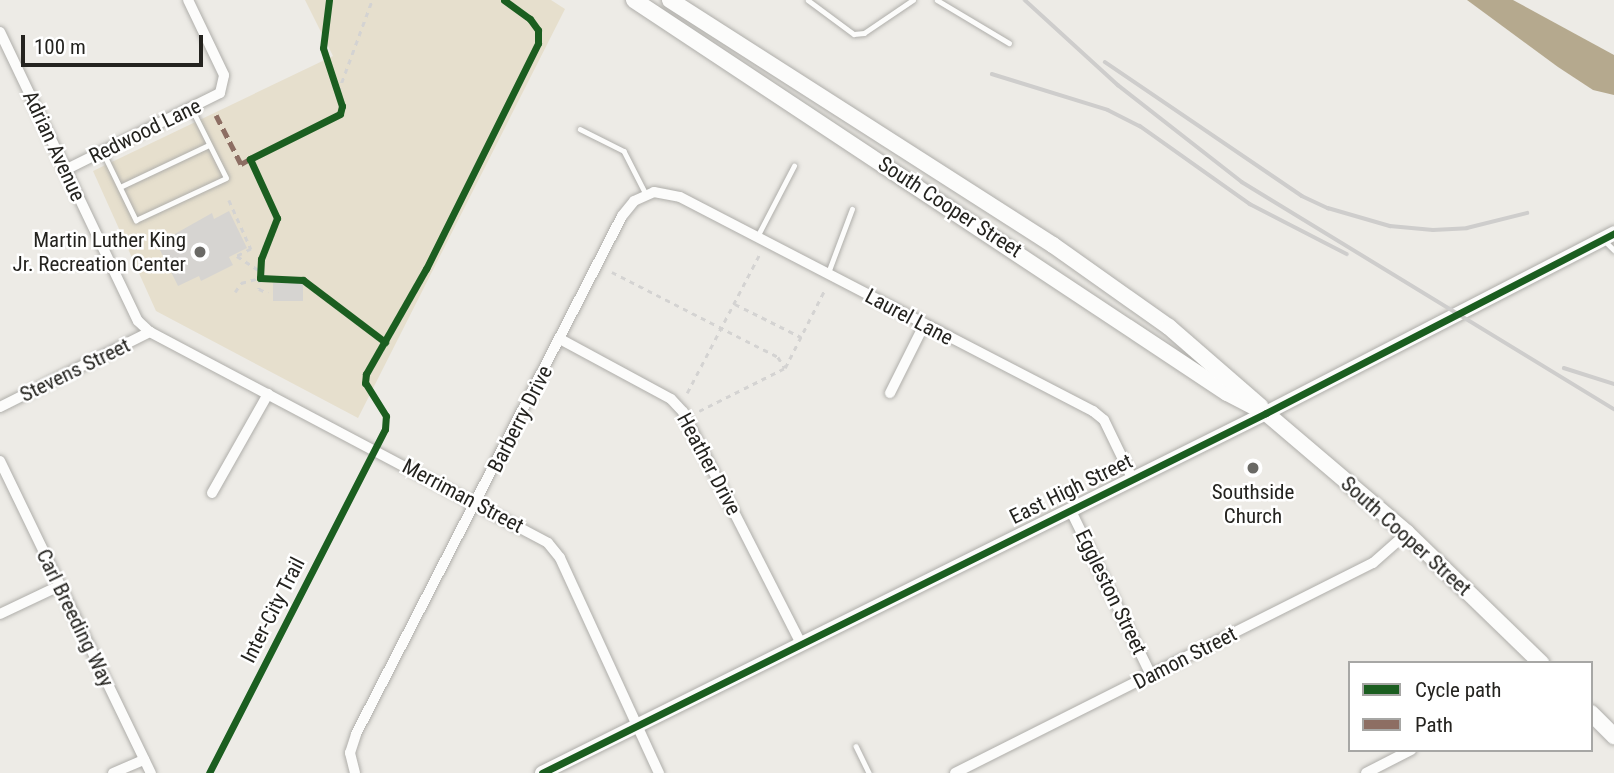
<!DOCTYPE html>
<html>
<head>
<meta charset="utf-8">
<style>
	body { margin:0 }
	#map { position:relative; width:1614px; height:773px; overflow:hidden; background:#edebe6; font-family:"Roboto Condensed",sans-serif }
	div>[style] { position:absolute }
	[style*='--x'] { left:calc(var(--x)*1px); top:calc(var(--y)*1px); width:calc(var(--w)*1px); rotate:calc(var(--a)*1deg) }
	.green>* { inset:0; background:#e6dfcd }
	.water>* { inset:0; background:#b5a98e }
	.building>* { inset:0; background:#d6d4d1; transform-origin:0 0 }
	.path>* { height:2.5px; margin-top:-1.25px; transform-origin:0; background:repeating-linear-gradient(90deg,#d4d3d2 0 5px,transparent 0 10px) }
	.roads { filter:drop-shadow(0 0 2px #afaeaa) drop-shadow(0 0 2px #afaeaa) }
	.lane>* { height:4.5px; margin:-2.25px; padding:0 2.25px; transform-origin:2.25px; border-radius:2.25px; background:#fcfcfb }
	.street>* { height:10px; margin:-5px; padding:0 5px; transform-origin:5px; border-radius:5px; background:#fcfcfb }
	.secondary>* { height:14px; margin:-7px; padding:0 7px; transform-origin:7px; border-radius:7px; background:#fcfcfb }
	.primary>* { height:16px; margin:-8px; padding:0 8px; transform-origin:8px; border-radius:8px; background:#fcfcfb }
	.rail>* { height:3.5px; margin:-1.75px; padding:0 1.75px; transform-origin:1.75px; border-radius:1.75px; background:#cecdcc }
	.quiet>* { height:5px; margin-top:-2.5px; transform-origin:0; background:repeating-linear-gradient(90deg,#8d6e63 0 10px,transparent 0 15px) }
	.cycleway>* { height:7px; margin:-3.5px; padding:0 3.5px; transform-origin:3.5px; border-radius:3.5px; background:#1b5e20 }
	.dots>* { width:19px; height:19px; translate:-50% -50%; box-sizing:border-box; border:4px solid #fff; border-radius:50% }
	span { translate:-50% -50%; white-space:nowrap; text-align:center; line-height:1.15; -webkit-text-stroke:5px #fff; paint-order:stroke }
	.street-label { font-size:21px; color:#24231f }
	.poi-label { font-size:21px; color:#24231f }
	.right { translate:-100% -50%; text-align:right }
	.legend { position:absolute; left:1348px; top:661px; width:245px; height:91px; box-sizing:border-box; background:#fff; border:2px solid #a7a7a5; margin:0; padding:9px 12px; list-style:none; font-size:21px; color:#24231f }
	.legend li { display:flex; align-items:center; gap:14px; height:35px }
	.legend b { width:35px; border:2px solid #a7a7a5 }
	.scale { position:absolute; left:21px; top:35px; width:182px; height:32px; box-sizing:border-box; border:4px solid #24231f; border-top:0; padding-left:9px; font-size:21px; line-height:24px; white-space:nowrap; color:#24231f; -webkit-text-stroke:5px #fff; paint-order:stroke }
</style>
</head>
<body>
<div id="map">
	<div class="green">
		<i style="clip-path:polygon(305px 0,551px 0,565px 9px,358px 418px,156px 311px,93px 171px,333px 56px)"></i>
	</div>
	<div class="water">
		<i style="clip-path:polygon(1467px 0,1513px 0,1614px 55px,1614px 95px,1593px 90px,1558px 67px)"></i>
	</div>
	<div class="building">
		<i style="clip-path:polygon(229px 211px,247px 248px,229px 257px,233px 265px,201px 281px,199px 276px,178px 286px,157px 244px,212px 213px,214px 219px)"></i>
		<i style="left:273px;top:283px;width:30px;height:18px"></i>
	</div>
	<div class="path">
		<i style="--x:338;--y:92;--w:98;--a:-69.7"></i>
		<i style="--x:229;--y:200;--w:54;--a:65.8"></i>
		<i style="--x:251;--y:249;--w:16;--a:153"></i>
		<i style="--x:237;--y:256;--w:27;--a:33"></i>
		<i style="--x:612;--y:272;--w:186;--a:27.1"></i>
		<i style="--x:778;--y:357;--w:13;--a:58"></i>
		<i style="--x:235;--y:292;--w:11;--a:-56"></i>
		<i style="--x:241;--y:283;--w:20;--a:-15"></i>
		<i style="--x:260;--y:278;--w:11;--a:95"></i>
		<i style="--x:259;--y:289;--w:10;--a:24"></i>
		<i style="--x:735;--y:304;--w:74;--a:26.6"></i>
		<i style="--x:687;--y:393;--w:156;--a:-62.4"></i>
		<i style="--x:699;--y:411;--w:96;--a:-26.6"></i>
		<i style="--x:785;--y:368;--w:89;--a:-63.1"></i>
	</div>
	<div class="roads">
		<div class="lane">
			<i style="--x:808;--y:0;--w:57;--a:36.5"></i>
			<i style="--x:854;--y:34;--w:10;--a:-6"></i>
			<i style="--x:864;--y:33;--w:59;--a:-34"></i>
			<i style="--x:937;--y:0;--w:84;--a:30.8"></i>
			<i style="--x:580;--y:129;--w:49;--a:26.6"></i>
			<i style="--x:624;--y:151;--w:48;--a:62.9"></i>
			<i style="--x:103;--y:152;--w:76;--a:64.1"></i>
			<i style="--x:136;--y:220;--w:99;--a:-25"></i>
			<i style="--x:226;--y:178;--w:78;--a:-116.6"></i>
			<i style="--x:120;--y:187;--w:98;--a:-25.3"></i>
			<i style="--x:757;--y:237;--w:80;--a:-62.5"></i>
			<i style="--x:1605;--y:241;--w:13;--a:45"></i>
			<i style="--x:828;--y:273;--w:68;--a:-69.4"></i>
			<i style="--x:856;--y:746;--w:30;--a:64"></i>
		</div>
		<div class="street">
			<i style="--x:0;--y:32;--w:320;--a:64.5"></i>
			<i style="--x:138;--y:321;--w:16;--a:43"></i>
			<i style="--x:150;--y:332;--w:450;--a:27.9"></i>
			<i style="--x:548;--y:543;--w:19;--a:51"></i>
			<i style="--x:560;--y:558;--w:237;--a:65.3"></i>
			<i style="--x:65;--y:170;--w:173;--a:-26.4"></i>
			<i style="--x:220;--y:93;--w:18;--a:-77"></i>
			<i style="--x:224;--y:75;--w:83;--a:-115.6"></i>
			<i style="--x:560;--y:339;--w:126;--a:28.4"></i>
			<i style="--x:671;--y:399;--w:18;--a:47"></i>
			<i style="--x:683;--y:412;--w:260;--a:63"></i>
			<i style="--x:890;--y:393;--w:76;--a:-63.4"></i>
			<i style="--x:0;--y:407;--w:168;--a:-26.6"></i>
			<i style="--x:0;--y:461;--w:347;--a:64.2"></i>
			<i style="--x:212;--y:493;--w:114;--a:-60.5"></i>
			<i style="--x:1070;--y:509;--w:185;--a:64"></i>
			<i style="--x:0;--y:614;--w:65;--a:-25.4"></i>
			<i style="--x:113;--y:773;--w:34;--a:-23"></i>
			<i style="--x:355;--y:773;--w:21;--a:-104"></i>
			<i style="--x:350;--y:753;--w:20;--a:-72"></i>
			<i style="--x:356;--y:734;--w:582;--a:-62.82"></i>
			<i style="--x:622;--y:216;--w:19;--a:-51"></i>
			<i style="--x:634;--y:201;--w:22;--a:-24"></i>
			<i style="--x:654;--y:192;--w:26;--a:11"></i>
			<i style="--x:680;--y:197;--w:465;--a:27.4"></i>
			<i style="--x:1093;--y:411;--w:14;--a:39"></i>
			<i style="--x:1104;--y:420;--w:64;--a:64.2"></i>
			<i style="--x:955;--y:773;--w:468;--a:-26.7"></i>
			<i style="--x:1373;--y:563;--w:45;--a:-41.4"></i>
			<i style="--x:1366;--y:773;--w:51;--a:-27.1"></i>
		</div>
		<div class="secondary">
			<i style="--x:542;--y:773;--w:809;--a:-26.44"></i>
			<i style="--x:1266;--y:413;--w:392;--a:-27.3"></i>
		</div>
		<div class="primary">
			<i style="--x:634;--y:0;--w:711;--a:33.53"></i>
			<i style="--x:1227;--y:393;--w:44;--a:27.1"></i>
			<i style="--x:1266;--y:413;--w:185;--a:40.4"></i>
			<i style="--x:1407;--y:533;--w:187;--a:44.1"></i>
			<i style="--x:670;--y:0;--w:455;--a:32.6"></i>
			<i style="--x:1053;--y:245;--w:142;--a:35.3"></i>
			<i style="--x:1169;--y:327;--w:121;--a:41"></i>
			<i style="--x:1591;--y:713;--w:33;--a:45"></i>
		</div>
	</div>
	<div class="rail">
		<i style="--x:1025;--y:0;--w:126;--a:42.4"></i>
		<i style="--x:1118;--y:85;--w:157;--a:38"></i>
		<i style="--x:1242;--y:182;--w:436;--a:31.4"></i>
		<i style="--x:1105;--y:62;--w:238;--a:34.2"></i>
		<i style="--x:1302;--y:196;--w:29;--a:25"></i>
		<i style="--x:1328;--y:208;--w:65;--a:16.2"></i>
		<i style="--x:1390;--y:226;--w:43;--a:5.3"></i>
		<i style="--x:1433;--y:230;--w:34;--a:-3"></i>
		<i style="--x:1467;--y:228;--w:62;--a:-14"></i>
		<i style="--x:992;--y:74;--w:121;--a:17.2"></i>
		<i style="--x:1108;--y:110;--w:36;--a:27"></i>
		<i style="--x:1140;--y:126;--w:135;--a:35.3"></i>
		<i style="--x:1250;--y:204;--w:109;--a:27.3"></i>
		<i style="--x:1564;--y:368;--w:52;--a:17.7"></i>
	</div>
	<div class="quiet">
		<i style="--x:216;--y:115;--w:55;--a:63"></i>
		<i style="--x:241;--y:164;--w:10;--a:-29"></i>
	</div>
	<div class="cycleway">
		<i style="--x:329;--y:0;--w:48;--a:97.1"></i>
		<i style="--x:323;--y:48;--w:61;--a:71.9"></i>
		<i style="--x:342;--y:106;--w:8;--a:104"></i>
		<i style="--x:340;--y:114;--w:101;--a:153.4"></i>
		<i style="--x:250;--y:159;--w:65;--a:65.4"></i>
		<i style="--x:277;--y:218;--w:44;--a:111.3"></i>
		<i style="--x:261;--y:259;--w:19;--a:93"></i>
		<i style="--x:260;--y:278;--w:43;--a:2.7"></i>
		<i style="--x:303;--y:280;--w:103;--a:37.1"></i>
		<i style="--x:209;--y:773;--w:386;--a:-62.9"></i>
		<i style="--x:385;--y:429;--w:13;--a:-86"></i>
		<i style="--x:386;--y:416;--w:39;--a:-122"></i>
		<i style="--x:365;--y:383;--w:9;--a:-84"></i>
		<i style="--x:366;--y:374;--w:121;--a:-60.3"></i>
		<i style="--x:426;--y:269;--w:252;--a:-63.6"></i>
		<i style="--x:538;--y:43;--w:13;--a:-90"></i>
		<i style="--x:538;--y:30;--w:14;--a:-126"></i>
		<i style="--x:530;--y:19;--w:32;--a:-144"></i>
		<i style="--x:542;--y:773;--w:809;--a:-26.44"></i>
		<i style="--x:1266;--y:413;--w:392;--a:-27.3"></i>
	</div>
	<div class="dots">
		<i style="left:200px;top:252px;background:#6a6965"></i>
		<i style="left:1253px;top:468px;background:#6a6965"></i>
	</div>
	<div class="street-label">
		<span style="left:145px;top:131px;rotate:-26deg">Redwood Lane</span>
		<span style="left:54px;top:146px;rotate:65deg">Adrian Avenue</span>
		<span style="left:950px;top:207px;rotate:33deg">South Cooper Street</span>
		<span style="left:909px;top:317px;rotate:28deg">Laurel Lane</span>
		<span style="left:75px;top:370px;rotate:-26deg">Stevens Street</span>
		<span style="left:520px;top:419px;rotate:-63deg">Barberry Drive</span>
		<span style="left:709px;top:464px;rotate:62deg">Heather Drive</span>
		<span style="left:1071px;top:489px;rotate:-26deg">East High Street</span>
		<span style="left:463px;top:496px;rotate:28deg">Merriman Street</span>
		<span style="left:1406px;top:536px;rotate:42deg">South Cooper Street</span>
		<span style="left:1111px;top:592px;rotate:64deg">Eggleston Street</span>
		<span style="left:273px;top:610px;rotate:-63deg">Inter-City Trail</span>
		<span style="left:75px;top:618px;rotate:64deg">Carl Breeding Way</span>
		<span style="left:1185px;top:658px;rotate:-27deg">Damon Street</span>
	</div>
	<div class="poi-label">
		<span class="right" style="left:186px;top:252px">Martin Luther King<br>Jr. Recreation Center</span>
		<span style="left:1253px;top:504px">Southside<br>Church</span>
	</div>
	<ul class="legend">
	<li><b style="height:9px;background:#1b5e20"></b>Cycle path</li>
	<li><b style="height:9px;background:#8d6e63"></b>Path</li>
	</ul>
	<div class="scale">100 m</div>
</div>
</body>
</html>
